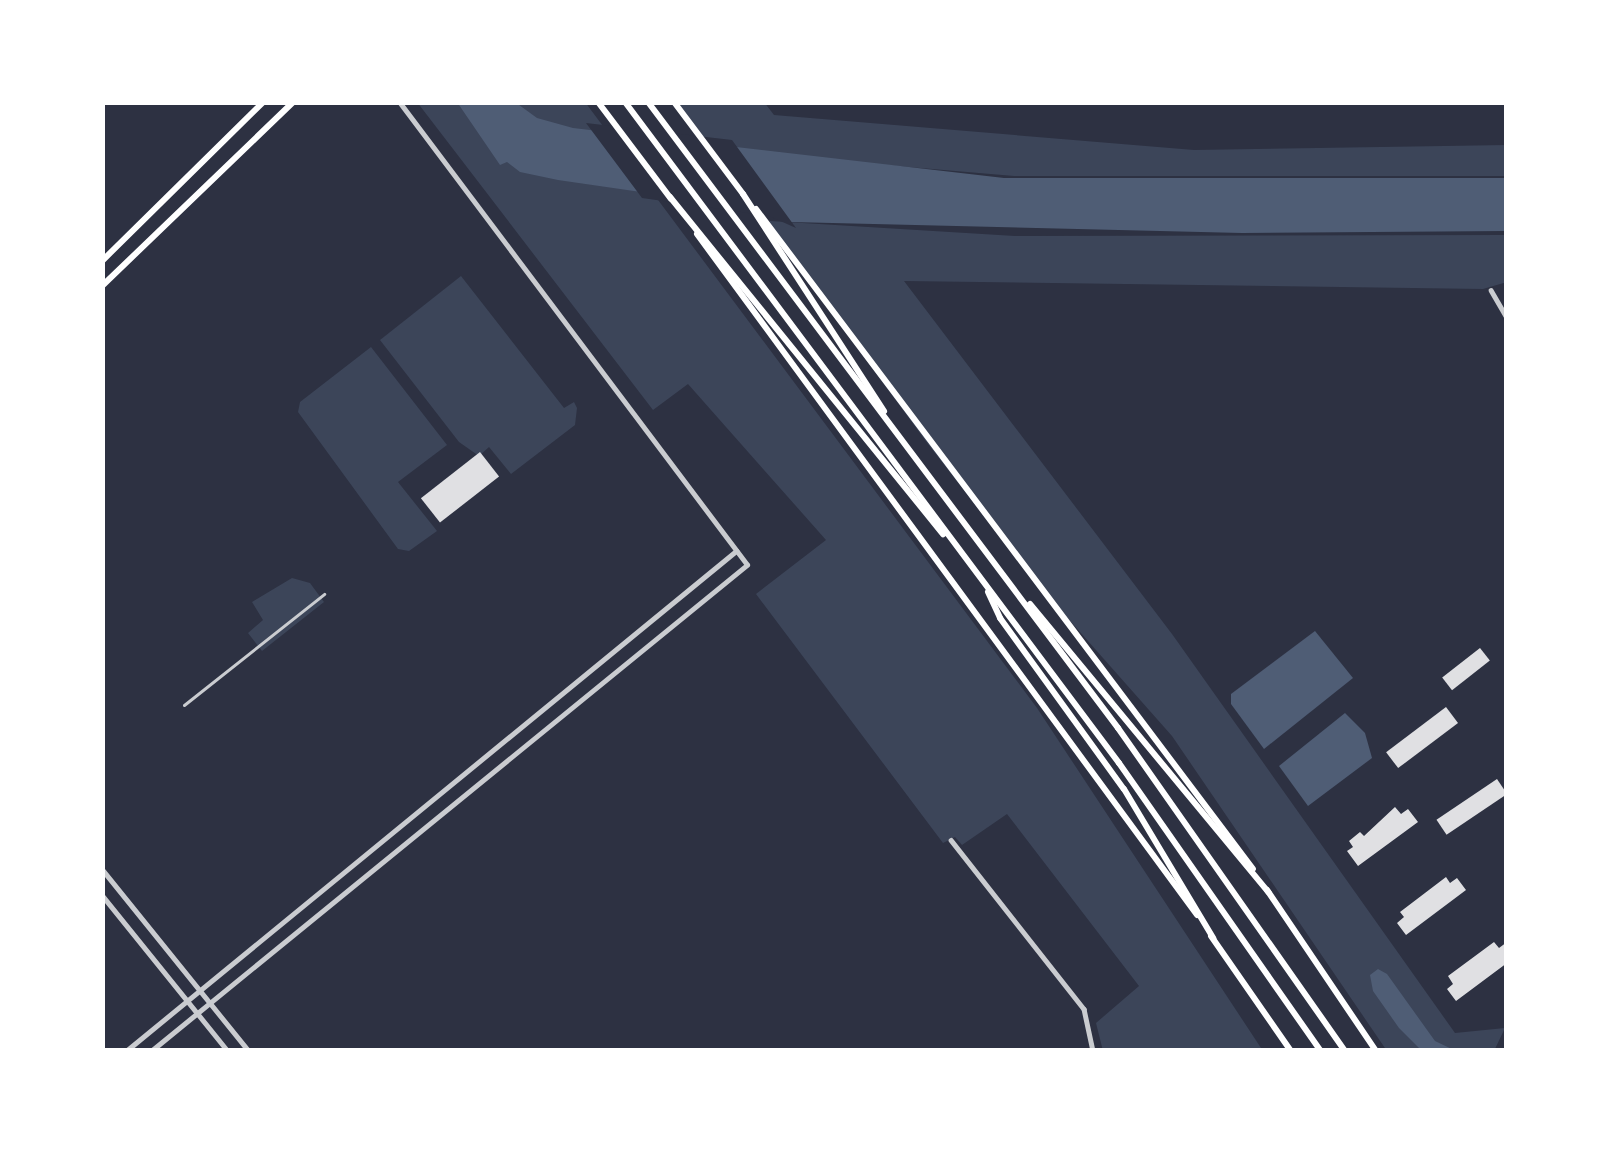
<!DOCTYPE html>
<html>
<head>
<meta charset="utf-8">
<style>
	body { margin:0 }
	#map { position:relative; width:1609px; height:1153px; overflow:hidden; background:#2d3142; font-family:Merriweather,serif }
	div>[style] { position:absolute }
	[style*='--x'] { left:calc(var(--x)*1px); top:calc(var(--y)*1px); width:calc(var(--w)*1px); rotate:calc(var(--a)*1deg) }
	.green>* { inset:0; background:#3c4559 }
	.water>* { inset:0; background:#4f5d75 }
	.pier>* { inset:0; background:#2d3142 }
	.building>* { inset:0; background:#e0e0e3; transform-origin:0 0 }
	.pedestrian>* { height:3px; margin:-1.5px; padding:0 1.5px; transform-origin:1.5px; border-radius:1.5px; background:#caccd0 }
	.minor>* { height:4.5px; margin:-2.25px; padding:0 2.25px; transform-origin:2.25px; border-radius:2.25px; background:#caccd0 }
	.tertiary>* { height:4.5px; margin:-2.25px; padding:0 2.25px; transform-origin:2.25px; border-radius:2.25px; background:#caccd0 }
	.primary>* { height:6px; margin:-3px; padding:0 3px; transform-origin:3px; border-radius:3px; background:#fff }
	.trunk>* { height:6px; margin:-3px; padding:0 3px; transform-origin:3px; border-radius:3px; background:#fff }
	span { translate:-50% -50%; white-space:nowrap; text-align:center; line-height:1.15; -webkit-text-stroke:9px #fff; paint-order:stroke }
	.frame { position:absolute; inset:0; border:105px solid #fff; pointer-events:none }
</style>
</head>
<body>
<div id="map">
	<div class="green">
		<i style="clip-path:polygon(417px 102px,585px 102px,1037px 708px,1263px 1051px,1103px 1051px,1096px 1023px,1139px 986px,1007px 814px,962px 845px,955px 837px,943px 843px,756px 594px,826px 540px,688px 384px,653px 410px)"></i>
		<i style="clip-path:polygon(674px 102px,764px 102px,774px 115px,1194px 150px,1507px 145px,1507px 176px,1014px 176px,710px 150px)"></i>
		<i style="clip-path:polygon(770px 221px,1015px 236px,1507px 235px,1507px 282px,1483px 289px,904px 281px,1172px 634px,1455px 1033px,1505px 1028px,1494px 1051px,1387px 1051px,1172px 736px,1034px 580px,928px 444px,770px 229px)"></i>
		<i style="clip-path:polygon(461px 276px,564px 408px,574px 402px,577px 408px,575px 425px,511px 474px,489px 447px,479px 456px,459px 442px,380px 340px)"></i>
		<i style="clip-path:polygon(371px 347px,447px 445px,398px 482px,437px 531px,409px 551px,398px 549px,298px 412px,300px 402px)"></i>
		<i style="clip-path:polygon(292px 578px,310px 583px,324px 602px,262px 651px,248px 633px,263px 620px,252px 602px)"></i>
	</div>
	<div class="water">
		<i style="clip-path:polygon(457px 102px,515px 102px,537px 118px,573px 128px,1004px 178px,1507px 178px,1507px 231px,1242px 233px,791px 222px,758px 209px,558px 180px,520px 172px,507px 162px,500px 165px)"></i>
		<i style="clip-path:polygon(1315px 631px,1353px 678px,1264px 749px,1231px 704px,1231px 694px)"></i>
		<i style="clip-path:polygon(1345px 713px,1365px 733px,1372px 758px,1308px 806px,1279px 766px)"></i>
		<i style="clip-path:polygon(1378px 969px,1387px 974px,1435px 1041px,1456px 1051px,1422px 1051px,1399px 1028px,1373px 991px,1370px 975px)"></i>
	</div>
	<div class="pier">
		<i style="clip-path:polygon(586px 123px,732px 140px,796px 228px,769px 216px,642px 198px)"></i>
	</div>
	<div class="building">
		<i style="left:480px;top:452px;width:31px;height:75px;rotate:52deg"></i>
		<i style="left:1480px;top:648px;width:16px;height:48px;rotate:52deg"></i>
		<i style="left:1446px;top:707px;width:20px;height:75px;rotate:53deg"></i>
		<i style="left:1497px;top:779px;width:18px;height:73px;rotate:56deg"></i>
		<i style="clip-path:polygon(1395px 807px,1401px 814px,1408px 809px,1418px 822px,1358px 866px,1347px 851px,1353px 847px,1349px 841px,1360px 832px,1364px 836px)"></i>
		<i style="clip-path:polygon(1446px 877px,1450px 883px,1457px 878px,1466px 890px,1406px 935px,1397px 923px,1404px 917px,1400px 912px)"></i>
		<i style="clip-path:polygon(1494px 942px,1499px 948px,1507px 942px,1507px 963px,1456px 1001px,1447px 989px,1453px 984px,1448px 976px)"></i>
	</div>
	<div class="pedestrian">
		<i style="--x:184;--y:705;--w:179;--a:-38.4"></i>
	</div>
	<div class="minor">
		<i style="--x:1491;--y:290;--w:32;--a:60"></i>
		<i style="--x:951;--y:840;--w:215;--a:51.8"></i>
		<i style="--x:1084;--y:1009;--w:43;--a:77.9"></i>
	</div>
	<div class="tertiary">
		<i style="--x:102;--y:869;--w:234;--a:51.1"></i>
		<i style="--x:102;--y:895;--w:201;--a:51.1"></i>
		<i style="--x:126;--y:1051;--w:789;--a:-39.34"></i>
		<i style="--x:151;--y:1051;--w:769;--a:-39.2"></i>
		<i style="--x:747;--y:565;--w:579;--a:-126.93"></i>
	</div>
	<div class="primary">
		<i style="--x:598;--y:102;--w:121;--a:53"></i>
		<i style="--x:674;--y:102;--w:115;--a:53.1"></i>
		<i style="--x:756;--y:209;--w:826;--a:53.02"></i>
		<i style="--x:697;--y:234;--w:845;--a:53.71"></i>
		<i style="--x:102;--y:261;--w:226;--a:-44.6"></i>
		<i style="--x:102;--y:286;--w:265;--a:-43.9"></i>
		<i style="--x:1267;--y:890;--w:194;--a:55.9"></i>
		<i style="--x:1211;--y:936;--w:140;--a:55.2"></i>
	</div>
	<div class="trunk">
		<i style="--x:625;--y:102;--w:825;--a:53.23"></i>
		<i style="--x:1119;--y:763;--w:352;--a:55"></i>
		<i style="--x:648;--y:102;--w:783;--a:53.1"></i>
		<i style="--x:1118;--y:728;--w:395;--a:54.9"></i>
		<i style="--x:743;--y:194;--w:259;--a:57"></i>
		<i style="--x:670;--y:197;--w:434;--a:51"></i>
		<i style="--x:988;--y:592;--w:29;--a:65"></i>
		<i style="--x:1000;--y:618;--w:211;--a:54.1"></i>
		<i style="--x:1124;--y:789;--w:174;--a:59.1"></i>
		<i style="--x:1030;--y:604;--w:374;--a:50.4"></i>
	</div>
	<div class="frame"></div>
</div>
</body>
</html>
